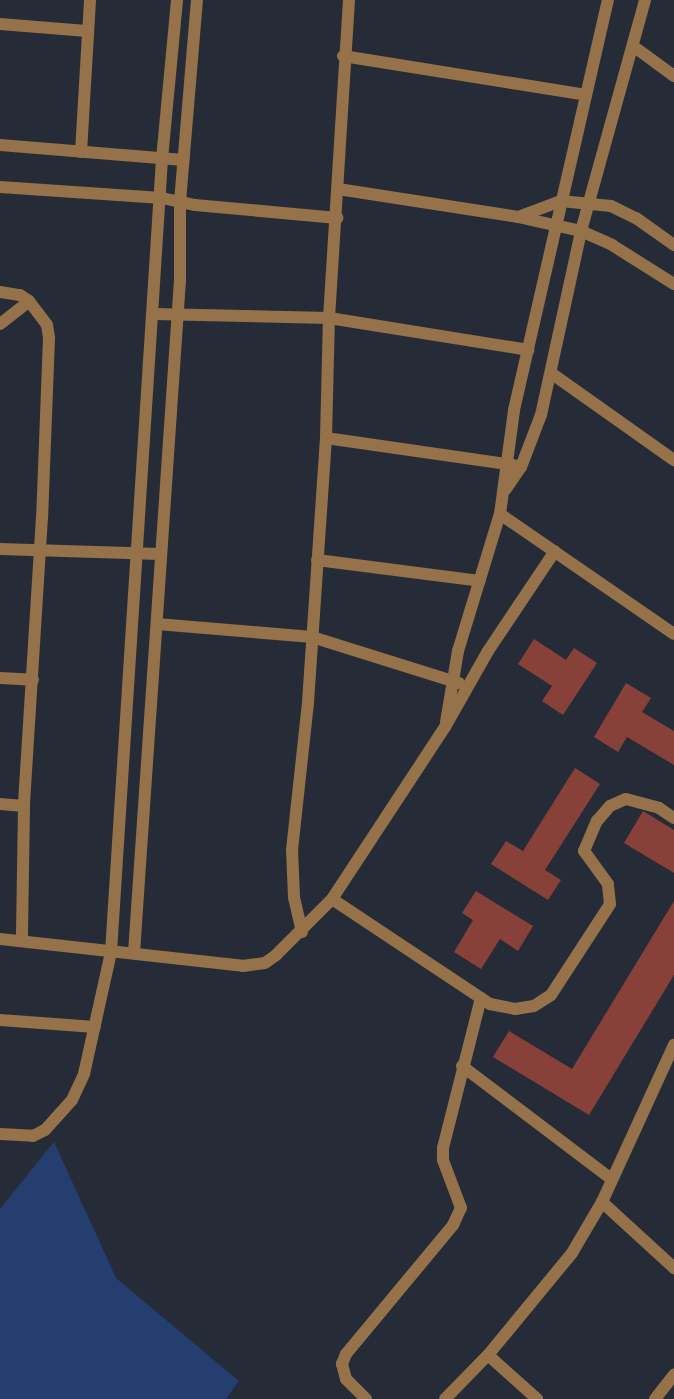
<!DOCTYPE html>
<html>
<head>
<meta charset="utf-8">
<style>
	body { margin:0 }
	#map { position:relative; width:674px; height:1399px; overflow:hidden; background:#262c37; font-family:"Golos Text",sans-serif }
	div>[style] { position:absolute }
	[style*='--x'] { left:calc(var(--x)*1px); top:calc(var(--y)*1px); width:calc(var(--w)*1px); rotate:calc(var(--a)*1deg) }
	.green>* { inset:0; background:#243e6f }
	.building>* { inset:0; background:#884138 }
	.minor>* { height:12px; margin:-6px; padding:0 6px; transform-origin:6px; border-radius:6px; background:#957249 }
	span { translate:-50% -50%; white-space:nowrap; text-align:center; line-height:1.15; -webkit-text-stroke:5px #262c37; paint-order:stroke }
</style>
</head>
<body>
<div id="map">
	<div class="green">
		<i style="clip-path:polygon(54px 1142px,116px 1278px,239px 1381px,226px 1399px,0 1399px,0 1209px)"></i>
	</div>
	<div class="building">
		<i style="clip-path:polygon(534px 639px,566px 660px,574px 648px,597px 663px,563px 715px,542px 701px,552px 686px,518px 664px)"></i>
		<i style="clip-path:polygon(626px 683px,651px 698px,642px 712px,674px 731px,674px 765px,627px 737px,618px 752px,594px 737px)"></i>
		<i style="clip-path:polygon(575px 768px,600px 784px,545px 870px,561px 880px,548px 900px,491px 864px,506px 841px,523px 851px)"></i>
		<i style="clip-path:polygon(643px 811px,674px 830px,674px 873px,624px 843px)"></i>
		<i style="clip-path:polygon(476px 891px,533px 926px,518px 951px,500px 939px,481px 969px,454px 952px,473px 920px,462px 913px)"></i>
		<i style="clip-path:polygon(674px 901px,674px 975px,589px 1115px,493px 1057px,509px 1031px,572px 1069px)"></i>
	</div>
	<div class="minor">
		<i style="--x:0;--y:24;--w:87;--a:4.6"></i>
		<i style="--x:633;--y:46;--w:51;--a:36.2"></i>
		<i style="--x:343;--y:56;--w:246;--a:9.1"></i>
		<i style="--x:0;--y:145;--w:184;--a:4.7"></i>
		<i style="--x:81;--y:152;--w:152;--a:-86.6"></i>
		<i style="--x:0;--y:187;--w:162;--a:3.9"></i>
		<i style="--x:162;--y:198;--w:34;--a:12"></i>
		<i style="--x:195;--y:205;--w:143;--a:5.2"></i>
		<i style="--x:338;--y:189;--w:182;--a:8.8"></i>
		<i style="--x:518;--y:217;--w:65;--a:12.5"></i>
		<i style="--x:581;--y:231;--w:34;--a:24"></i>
		<i style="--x:612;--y:245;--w:73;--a:32.2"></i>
		<i style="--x:518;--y:217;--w:46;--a:-20.4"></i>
		<i style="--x:561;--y:201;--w:50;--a:5.7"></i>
		<i style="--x:611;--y:206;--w:28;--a:26"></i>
		<i style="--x:636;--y:218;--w:47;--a:35.4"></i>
		<i style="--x:0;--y:292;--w:20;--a:9"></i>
		<i style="--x:20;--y:295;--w:11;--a:34"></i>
		<i style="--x:29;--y:301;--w:30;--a:53"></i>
		<i style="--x:47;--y:325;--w:13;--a:81"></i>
		<i style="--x:49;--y:338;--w:179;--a:92.2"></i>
		<i style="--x:42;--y:517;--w:290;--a:93.6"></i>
		<i style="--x:24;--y:806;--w:134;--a:90.9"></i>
		<i style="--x:154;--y:314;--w:175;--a:1.3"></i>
		<i style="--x:329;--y:318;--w:202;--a:9.1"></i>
		<i style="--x:0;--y:324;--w:37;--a:-38"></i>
		<i style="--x:551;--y:373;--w:151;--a:35.3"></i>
		<i style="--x:326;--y:438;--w:190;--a:8.2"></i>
		<i style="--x:506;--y:489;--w:27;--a:-56"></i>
		<i style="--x:521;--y:467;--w:56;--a:-69"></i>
		<i style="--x:541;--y:415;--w:188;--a:-77.7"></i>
		<i style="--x:581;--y:231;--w:240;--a:-74.5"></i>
		<i style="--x:500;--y:514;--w:211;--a:34.6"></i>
		<i style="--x:0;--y:549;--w:160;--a:1.8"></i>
		<i style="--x:317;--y:560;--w:164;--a:7.3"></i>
		<i style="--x:157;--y:624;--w:156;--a:4.8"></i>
		<i style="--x:312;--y:637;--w:154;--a:17.4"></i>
		<i style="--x:0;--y:678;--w:33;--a:3"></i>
		<i style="--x:446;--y:722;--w:72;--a:-80.4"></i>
		<i style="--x:458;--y:651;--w:143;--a:-73"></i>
		<i style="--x:500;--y:514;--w:105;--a:-82.3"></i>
		<i style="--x:514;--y:410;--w:421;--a:-77.1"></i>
		<i style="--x:0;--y:804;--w:24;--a:5"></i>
		<i style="--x:332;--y:899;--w:190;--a:33.6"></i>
		<i style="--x:490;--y:1004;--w:25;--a:11"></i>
		<i style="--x:515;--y:1009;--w:19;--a:-9"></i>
		<i style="--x:534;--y:1006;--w:20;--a:-33"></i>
		<i style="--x:551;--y:995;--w:108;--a:-57"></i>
		<i style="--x:610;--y:904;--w:20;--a:-96"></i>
		<i style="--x:608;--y:884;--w:41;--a:-126"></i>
		<i style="--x:584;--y:851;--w:33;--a:-67"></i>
		<i style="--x:597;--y:821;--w:20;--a:-49"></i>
		<i style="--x:610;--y:806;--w:17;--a:-24"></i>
		<i style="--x:626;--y:799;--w:34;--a:15"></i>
		<i style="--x:659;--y:808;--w:18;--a:34"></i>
		<i style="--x:302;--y:932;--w:36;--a:-103"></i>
		<i style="--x:294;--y:897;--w:47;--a:-92.4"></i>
		<i style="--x:292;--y:850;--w:149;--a:-83.8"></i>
		<i style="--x:308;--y:702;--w:265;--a:-86.1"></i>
		<i style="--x:326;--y:438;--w:120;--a:-88.6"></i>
		<i style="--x:329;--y:318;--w:319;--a:-86.4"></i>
		<i style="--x:0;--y:939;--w:244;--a:6.3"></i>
		<i style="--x:243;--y:966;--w:22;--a:-8"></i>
		<i style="--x:265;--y:963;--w:14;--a:-36"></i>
		<i style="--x:276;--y:955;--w:79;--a:-45"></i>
		<i style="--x:332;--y:899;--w:206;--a:-56.7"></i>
		<i style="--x:445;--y:727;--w:87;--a:-60.5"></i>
		<i style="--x:488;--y:651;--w:120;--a:-56.2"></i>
		<i style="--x:134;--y:953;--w:675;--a:-86.09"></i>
		<i style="--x:180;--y:280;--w:78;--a:-90"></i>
		<i style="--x:180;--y:202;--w:203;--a:-85.2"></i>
		<i style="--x:0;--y:1020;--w:95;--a:4.2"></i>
		<i style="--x:462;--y:1066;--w:186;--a:37.1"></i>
		<i style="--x:0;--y:1134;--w:33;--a:3"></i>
		<i style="--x:33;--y:1136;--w:13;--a:-27"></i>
		<i style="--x:45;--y:1130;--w:40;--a:-48"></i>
		<i style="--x:72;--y:1100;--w:29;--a:-65"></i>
		<i style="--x:84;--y:1074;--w:125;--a:-77.5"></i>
		<i style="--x:111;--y:952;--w:795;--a:-86.32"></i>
		<i style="--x:162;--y:159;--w:160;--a:-84.6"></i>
		<i style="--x:602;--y:1202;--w:98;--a:42.5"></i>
		<i style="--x:488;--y:1355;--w:66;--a:41.9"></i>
		<i style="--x:366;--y:1399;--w:28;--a:-135"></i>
		<i style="--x:346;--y:1379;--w:16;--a:-105"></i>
		<i style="--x:342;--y:1364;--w:11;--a:-68"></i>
		<i style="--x:346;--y:1354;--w:168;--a:-50.3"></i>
		<i style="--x:453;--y:1225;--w:19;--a:-65"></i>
		<i style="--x:461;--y:1208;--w:51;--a:-110.6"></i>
		<i style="--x:443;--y:1160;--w:12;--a:-90"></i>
		<i style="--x:443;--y:1148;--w:155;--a:-75.8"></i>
		<i style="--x:445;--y:1399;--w:62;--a:-45.7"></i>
		<i style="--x:488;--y:1355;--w:132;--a:-50.5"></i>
		<i style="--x:572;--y:1253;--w:59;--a:-59.5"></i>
		<i style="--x:602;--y:1202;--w:173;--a:-65.4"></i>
		<i style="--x:655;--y:1399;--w:31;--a:-52"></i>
	</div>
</div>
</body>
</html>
